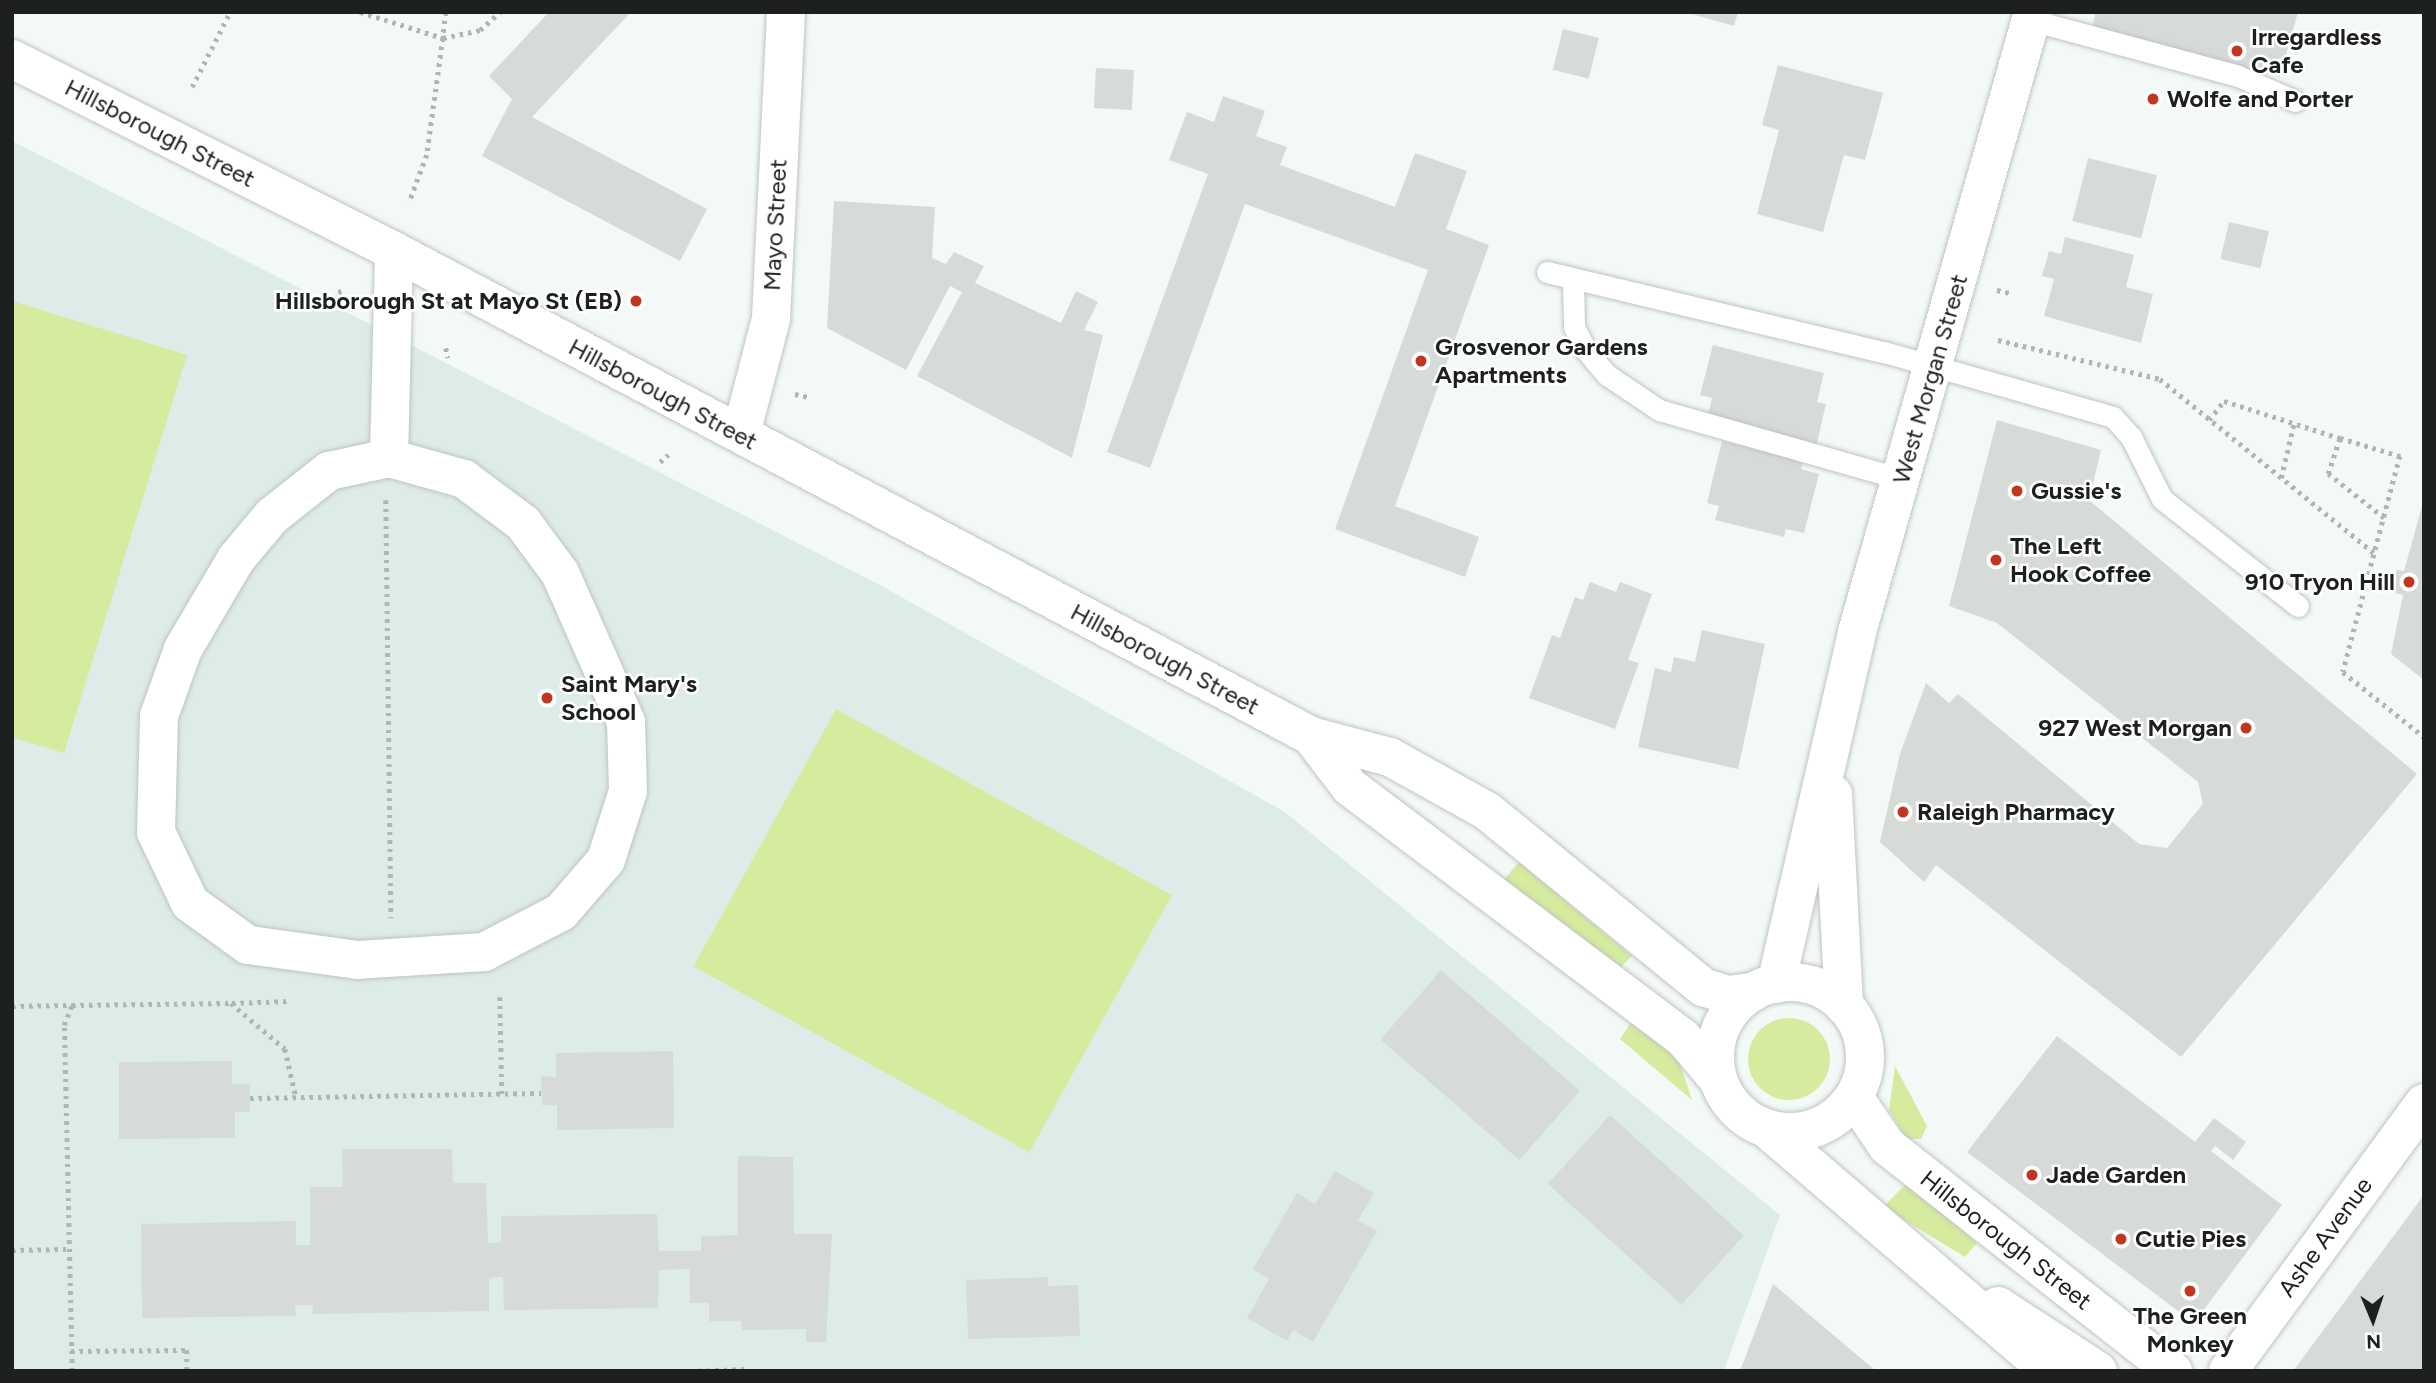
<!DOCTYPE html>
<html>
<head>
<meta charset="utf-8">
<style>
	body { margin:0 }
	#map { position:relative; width:2436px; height:1383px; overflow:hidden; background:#f3f9f7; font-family:Figtree,sans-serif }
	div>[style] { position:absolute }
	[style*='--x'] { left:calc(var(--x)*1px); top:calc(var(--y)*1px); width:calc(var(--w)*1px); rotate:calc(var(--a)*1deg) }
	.built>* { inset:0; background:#deece9 }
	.green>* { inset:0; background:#d5eb9d; transform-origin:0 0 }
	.round { border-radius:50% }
	.building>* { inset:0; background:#d7dbd8; transform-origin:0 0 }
	.path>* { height:4.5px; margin-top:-2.25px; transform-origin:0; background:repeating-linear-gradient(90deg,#b1b6b4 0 3.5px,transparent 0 8.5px) }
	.roads { filter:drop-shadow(0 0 2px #bfc4c2) drop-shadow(0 0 2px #bfc4c2) }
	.lane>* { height:21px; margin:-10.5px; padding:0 10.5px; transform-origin:10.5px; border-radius:10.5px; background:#fff }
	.street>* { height:38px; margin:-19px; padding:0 19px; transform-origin:19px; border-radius:19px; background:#fff }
	.secondary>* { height:38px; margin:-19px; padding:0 19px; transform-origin:19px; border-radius:19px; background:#fff }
	.primary>* { height:38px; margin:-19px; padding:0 19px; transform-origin:19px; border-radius:19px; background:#fff }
	.primary>.ring { margin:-19px; padding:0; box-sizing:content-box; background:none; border:38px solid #fff; border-radius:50% }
	.dots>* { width:19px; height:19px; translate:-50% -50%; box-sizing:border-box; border:4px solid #fff; border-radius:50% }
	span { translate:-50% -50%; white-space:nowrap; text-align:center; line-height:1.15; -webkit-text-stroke:5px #fff; paint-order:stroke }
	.poi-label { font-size:24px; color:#1e2020; font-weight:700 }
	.left { translate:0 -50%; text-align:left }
	.right { translate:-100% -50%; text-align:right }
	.street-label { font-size:24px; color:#1e2020 }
	.frame { position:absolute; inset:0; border:14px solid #1e2020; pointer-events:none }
	.north { position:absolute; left:2338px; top:1285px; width:70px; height:70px; -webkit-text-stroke:5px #fff; paint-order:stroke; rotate:178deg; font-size:19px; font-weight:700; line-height:28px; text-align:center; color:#1e2020 }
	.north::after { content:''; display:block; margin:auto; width:24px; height:32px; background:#1e2020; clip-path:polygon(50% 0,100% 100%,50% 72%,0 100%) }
</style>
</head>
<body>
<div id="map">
	<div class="built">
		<i style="clip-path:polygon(12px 141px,878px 584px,1285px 812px,1780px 1215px,1724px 1371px,12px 1371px)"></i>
	</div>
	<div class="green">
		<i style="clip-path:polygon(12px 301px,187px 355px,64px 753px,12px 737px)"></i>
		<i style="left:836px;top:709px;width:384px;height:294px;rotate:29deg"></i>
		<i style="clip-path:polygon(1519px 862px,1632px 956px,1617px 971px,1500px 884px)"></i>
		<i class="round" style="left:1748px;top:1018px;width:82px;height:82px"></i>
		<i style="clip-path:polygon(1632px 1021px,1678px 1058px,1692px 1100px,1620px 1039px)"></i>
		<i style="clip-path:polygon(1895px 1066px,1927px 1126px,1921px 1139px,1907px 1139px,1889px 1110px)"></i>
		<i style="clip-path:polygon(1908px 1182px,1977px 1243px,1965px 1257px,1883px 1207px)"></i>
	</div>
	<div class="building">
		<i style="clip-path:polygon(549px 12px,631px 12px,532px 117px,707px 209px,680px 261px,482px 156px,512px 99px,489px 76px)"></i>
		<i style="clip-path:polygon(1685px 12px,1738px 12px,1734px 26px)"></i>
		<i style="clip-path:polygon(2096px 12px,2298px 12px,2280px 77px,2092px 26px)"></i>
		<i style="left:1563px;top:29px;width:37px;height:42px;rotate:14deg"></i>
		<i style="clip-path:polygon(1778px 65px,1883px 93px,1865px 160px,1844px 155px,1823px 232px,1757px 214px,1779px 130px,1762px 125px)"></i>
		<i style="left:1096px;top:68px;width:38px;height:40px;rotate:3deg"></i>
		<i style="clip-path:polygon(1223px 96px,1265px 111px,1256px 136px,1287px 147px,1280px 165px,1395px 207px,1415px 153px,1467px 171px,1446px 229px,1489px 245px,1395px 506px,1479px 537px,1465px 577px,1335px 529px,1428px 270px,1245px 204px,1150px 468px,1107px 452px,1208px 174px,1169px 160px,1187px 112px,1214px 122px)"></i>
		<i style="left:2088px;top:158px;width:71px;height:65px;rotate:14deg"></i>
		<i style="clip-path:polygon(834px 201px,935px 207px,932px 258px,946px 264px,954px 252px,984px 266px,975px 283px,1061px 323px,1076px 291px,1098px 302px,1084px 330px,1103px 335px,1072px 458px,917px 376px,962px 292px,950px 286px,906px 370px,827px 328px)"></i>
		<i style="left:2229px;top:222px;width:41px;height:38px;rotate:13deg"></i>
		<i style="clip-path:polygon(2065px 237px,2134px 255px,2126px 287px,2153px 294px,2141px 343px,2044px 316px,2054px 279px,2042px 276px,2049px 251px,2061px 254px)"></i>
		<i style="clip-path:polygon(1713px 345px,1824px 373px,1817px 402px,1826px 404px,1816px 447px,1707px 419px,1712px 398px,1700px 395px)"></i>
		<i style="clip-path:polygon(1997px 420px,2101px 450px,2089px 500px,2417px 774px,2181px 1057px,1936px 865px,1924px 882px,1880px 842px,1900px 754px,1926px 683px,1949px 703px,1958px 694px,2139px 844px,2167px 848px,2203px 804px,2198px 782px,1997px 623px,1949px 606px)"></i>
		<i style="clip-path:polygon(1722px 441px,1803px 461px,1801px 469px,1819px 474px,1804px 533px,1786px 529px,1784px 537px,1715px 520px,1719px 506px,1707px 503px)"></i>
		<i style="clip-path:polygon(2424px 499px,2424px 680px,2391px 654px,2403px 595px,2391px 592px,2396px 570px,2404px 571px)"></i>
		<i style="clip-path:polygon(1590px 582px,1616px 592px,1620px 582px,1652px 594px,1628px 660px,1639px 663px,1615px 729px,1529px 698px,1552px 635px,1560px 638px,1575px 597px,1583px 600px)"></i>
		<i style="clip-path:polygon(1702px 630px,1765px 644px,1738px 769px,1638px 747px,1655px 668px,1671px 672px,1674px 657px,1695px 662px)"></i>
		<i style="left:1441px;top:970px;width:184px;height:92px;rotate:41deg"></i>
		<i style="clip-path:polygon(2057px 1036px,2195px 1142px,2214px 1118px,2246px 1142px,2233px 1160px,2215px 1146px,2211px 1151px,2282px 1205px,2194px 1323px,1967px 1152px)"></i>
		<i style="clip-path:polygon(673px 1051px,674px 1128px,557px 1130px,557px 1105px,542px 1105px,541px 1076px,556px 1077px,556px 1053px)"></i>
		<i style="clip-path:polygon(232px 1061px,232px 1084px,250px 1084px,250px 1112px,235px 1112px,235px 1138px,119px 1139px,119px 1062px)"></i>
		<i style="left:1610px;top:1115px;width:180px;height:93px;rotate:42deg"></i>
		<i style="clip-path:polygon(342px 1149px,452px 1149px,453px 1183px,486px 1183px,488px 1243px,501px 1242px,501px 1216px,657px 1214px,659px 1251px,701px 1251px,701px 1236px,738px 1235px,738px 1156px,793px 1157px,794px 1234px,832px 1234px,826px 1342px,806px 1342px,806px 1329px,742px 1330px,741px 1321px,709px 1321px,709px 1303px,690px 1303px,690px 1269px,659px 1270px,658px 1308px,504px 1310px,503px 1277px,489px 1278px,489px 1311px,312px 1314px,313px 1305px,295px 1305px,296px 1316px,142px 1318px,141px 1224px,296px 1221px,296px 1245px,310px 1245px,310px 1187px,343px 1187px)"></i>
		<i style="clip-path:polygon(1335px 1171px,1374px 1193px,1358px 1220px,1377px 1231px,1313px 1342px,1293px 1330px,1287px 1341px,1247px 1318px,1269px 1279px,1253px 1269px,1297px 1193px,1315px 1204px)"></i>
		<i style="clip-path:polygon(2424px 1195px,2424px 1371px,2293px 1371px)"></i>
		<i style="clip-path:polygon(1048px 1277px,1048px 1286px,1078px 1285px,1080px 1336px,968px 1339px,966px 1280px)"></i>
		<i style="clip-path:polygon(1773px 1284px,1876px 1371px,1740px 1371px)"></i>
	</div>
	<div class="path">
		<i style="--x:360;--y:12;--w:87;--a:17.4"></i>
		<i style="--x:443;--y:38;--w:118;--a:97.8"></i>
		<i style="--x:427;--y:155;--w:51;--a:110.6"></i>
		<i style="--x:446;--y:12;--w:26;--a:97"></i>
		<i style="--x:443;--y:38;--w:38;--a:-12"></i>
		<i style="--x:480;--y:30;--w:27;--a:-42"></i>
		<i style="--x:192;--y:87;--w:84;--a:-63.1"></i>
		<i style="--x:1997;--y:290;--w:13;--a:13"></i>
		<i style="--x:338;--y:292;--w:8;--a:-14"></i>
		<i style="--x:1998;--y:340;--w:167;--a:13.5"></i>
		<i style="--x:2160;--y:379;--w:276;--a:39.1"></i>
		<i style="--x:446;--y:348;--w:10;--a:79"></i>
		<i style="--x:795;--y:394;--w:13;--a:13"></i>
		<i style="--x:2209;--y:420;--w:24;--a:-52"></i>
		<i style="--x:2224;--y:401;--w:122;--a:17.7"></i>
		<i style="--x:660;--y:462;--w:11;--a:-41"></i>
		<i style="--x:2281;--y:478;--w:57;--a:-76.7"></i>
		<i style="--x:386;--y:500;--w:418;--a:89.3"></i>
		<i style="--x:2384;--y:518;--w:71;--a:-141.8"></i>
		<i style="--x:2328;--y:474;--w:38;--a:-72"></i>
		<i style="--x:2340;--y:438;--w:63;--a:16.7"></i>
		<i style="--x:2400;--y:456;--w:223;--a:104.8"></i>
		<i style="--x:2343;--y:672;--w:104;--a:38.7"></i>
		<i style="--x:500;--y:997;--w:98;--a:88.8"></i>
		<i style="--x:232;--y:1003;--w:58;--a:-2"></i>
		<i style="--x:12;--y:1006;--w:60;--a:-1"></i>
		<i style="--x:250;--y:1098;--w:291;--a:-1"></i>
		<i style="--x:12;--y:1250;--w:54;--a:-1.1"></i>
		<i style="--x:71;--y:1351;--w:116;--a:-0.5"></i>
		<i style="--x:187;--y:1350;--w:21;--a:90"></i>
		<i style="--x:72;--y:1371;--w:346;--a:-91.3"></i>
		<i style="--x:64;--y:1025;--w:22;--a:-68"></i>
		<i style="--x:72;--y:1005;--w:159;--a:-0.7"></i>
		<i style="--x:231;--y:1003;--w:71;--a:40.4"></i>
		<i style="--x:285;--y:1049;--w:49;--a:77.1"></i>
		<i style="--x:690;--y:1371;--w:55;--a:-2.1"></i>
	</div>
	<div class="roads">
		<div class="lane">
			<i style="--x:2031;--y:20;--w:214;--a:15.1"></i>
			<i style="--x:2238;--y:76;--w:62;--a:23.7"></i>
			<i style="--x:1547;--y:272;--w:346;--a:13.4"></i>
			<i style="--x:1884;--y:352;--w:238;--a:15.8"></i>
			<i style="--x:2113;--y:417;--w:27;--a:48"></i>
			<i style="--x:2131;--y:437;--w:69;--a:63.4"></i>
			<i style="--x:2162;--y:499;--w:173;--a:38.2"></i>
			<i style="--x:1573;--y:278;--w:49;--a:88.8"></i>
			<i style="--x:1574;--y:327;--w:25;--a:63"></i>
			<i style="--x:1585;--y:349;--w:34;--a:50"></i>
			<i style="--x:1607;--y:375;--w:63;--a:33.9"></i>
			<i style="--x:1659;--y:410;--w:253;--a:15.9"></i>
		</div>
		<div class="street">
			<i style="--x:741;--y:434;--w:119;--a:-75.4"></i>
			<i style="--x:771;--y:319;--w:307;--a:-87.2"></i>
			<i style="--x:389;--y:458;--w:78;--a:15.6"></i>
			<i style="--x:464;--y:479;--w:74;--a:36.7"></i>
			<i style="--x:523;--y:523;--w:62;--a:53.5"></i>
			<i style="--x:560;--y:573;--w:163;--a:66.1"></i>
			<i style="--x:626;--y:722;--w:69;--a:88.3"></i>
			<i style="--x:628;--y:791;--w:72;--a:107.7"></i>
			<i style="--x:606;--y:860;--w:69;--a:130.9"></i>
			<i style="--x:561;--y:912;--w:87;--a:152.5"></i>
			<i style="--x:484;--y:952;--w:126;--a:176.4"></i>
			<i style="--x:358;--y:960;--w:111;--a:-172.2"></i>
			<i style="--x:248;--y:945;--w:72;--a:-144.1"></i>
			<i style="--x:190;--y:903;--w:79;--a:-115.6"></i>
			<i style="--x:156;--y:832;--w:116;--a:-88.5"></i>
			<i style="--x:159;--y:716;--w:71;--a:-70.3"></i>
			<i style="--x:183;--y:649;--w:104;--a:-59.5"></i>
			<i style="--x:236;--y:559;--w:56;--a:-50.1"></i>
			<i style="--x:272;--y:516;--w:73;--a:-38.3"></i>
			<i style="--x:329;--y:471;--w:61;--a:-12.2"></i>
			<i style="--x:389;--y:458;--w:207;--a:-88.6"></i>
		</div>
		<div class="secondary">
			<i style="--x:2228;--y:1371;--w:332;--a:-53.8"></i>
		</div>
		<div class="primary">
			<i style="--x:12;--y:59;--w:428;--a:26.7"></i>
			<i style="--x:394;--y:251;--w:1037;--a:27.87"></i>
			<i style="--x:1311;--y:736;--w:82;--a:14.9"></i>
			<i style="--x:1390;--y:757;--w:111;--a:29.1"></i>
			<i style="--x:1487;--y:811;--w:279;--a:39.2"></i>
			<i style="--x:1703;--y:987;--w:26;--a:18"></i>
			<i style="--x:1728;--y:995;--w:25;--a:-7"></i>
			<i style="--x:1311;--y:736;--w:64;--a:52.6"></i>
			<i style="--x:1350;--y:787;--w:417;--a:37"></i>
			<i style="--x:1683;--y:1038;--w:52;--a:49.6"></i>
			<i style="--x:1833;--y:794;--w:212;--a:87"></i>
			<i class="ring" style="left:1715px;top:982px;width:112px;height:112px"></i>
			<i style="--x:1776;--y:984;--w:361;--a:-77"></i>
			<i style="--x:1857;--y:632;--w:644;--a:-74.15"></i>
			<i style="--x:1854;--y:1097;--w:59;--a:56"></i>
			<i style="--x:1887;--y:1146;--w:364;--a:38.2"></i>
			<i style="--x:1767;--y:1129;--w:372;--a:40.6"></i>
			<i style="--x:1998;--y:1306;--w:119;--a:33"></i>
		</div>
	</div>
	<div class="dots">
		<i style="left:2237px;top:51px;background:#c1361f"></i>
		<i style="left:2153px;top:99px;background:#c1361f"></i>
		<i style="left:636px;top:301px;background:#c1361f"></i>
		<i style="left:1421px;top:361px;background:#c1361f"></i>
		<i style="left:2017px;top:491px;background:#c1361f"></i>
		<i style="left:1996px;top:560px;background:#c1361f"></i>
		<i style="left:2409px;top:582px;background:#c1361f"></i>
		<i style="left:547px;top:698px;background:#c1361f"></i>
		<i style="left:2246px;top:728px;background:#c1361f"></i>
		<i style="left:1903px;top:812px;background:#c1361f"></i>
		<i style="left:2032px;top:1175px;background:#c1361f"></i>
		<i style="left:2121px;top:1239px;background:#c1361f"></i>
		<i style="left:2190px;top:1291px;background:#c1361f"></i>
	</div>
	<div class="poi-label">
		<span class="left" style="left:2251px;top:51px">Irregardless<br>Cafe</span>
		<span class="left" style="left:2167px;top:99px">Wolfe and Porter</span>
		<span class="right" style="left:622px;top:301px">Hillsborough St at Mayo St (EB)</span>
		<span class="left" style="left:1435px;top:361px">Grosvenor Gardens<br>Apartments</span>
		<span class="left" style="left:2031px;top:491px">Gussie's</span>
		<span class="left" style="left:2010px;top:560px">The Left<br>Hook Coffee</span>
		<span class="right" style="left:2395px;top:582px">910 Tryon Hill</span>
		<span class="left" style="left:561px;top:698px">Saint Mary's<br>School</span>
		<span class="right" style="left:2232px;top:728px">927 West Morgan</span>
		<span class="left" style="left:1917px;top:812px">Raleigh Pharmacy</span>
		<span class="left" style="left:2046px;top:1175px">Jade Garden</span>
		<span class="left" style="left:2135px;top:1239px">Cutie Pies</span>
		<span style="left:2190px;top:1330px">The Green<br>Monkey</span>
	</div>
	<div class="street-label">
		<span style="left:160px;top:133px;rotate:27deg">Hillsborough Street</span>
		<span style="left:775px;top:225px;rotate:-87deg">Mayo Street</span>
		<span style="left:1930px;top:379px;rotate:-74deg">West Morgan Street</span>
		<span style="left:663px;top:394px;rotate:28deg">Hillsborough Street</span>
		<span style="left:1165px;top:659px;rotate:28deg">Hillsborough Street</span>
		<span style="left:2325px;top:1237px;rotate:-54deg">Ashe Avenue</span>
		<span style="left:2006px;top:1240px;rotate:38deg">Hillsborough Street</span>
	</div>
	<div class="frame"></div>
	<div class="north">N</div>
</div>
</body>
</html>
